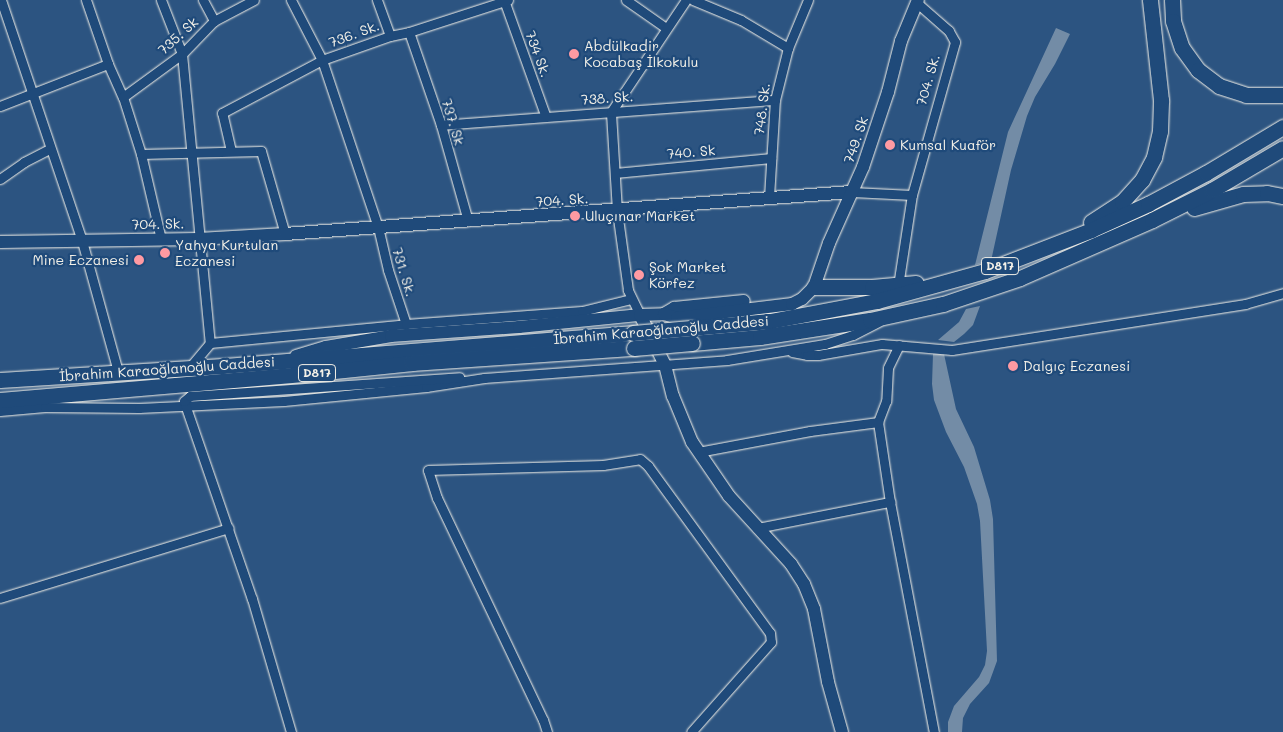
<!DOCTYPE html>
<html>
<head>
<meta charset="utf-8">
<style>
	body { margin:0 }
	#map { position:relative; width:1283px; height:732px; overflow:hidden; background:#2c5481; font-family:Mali,sans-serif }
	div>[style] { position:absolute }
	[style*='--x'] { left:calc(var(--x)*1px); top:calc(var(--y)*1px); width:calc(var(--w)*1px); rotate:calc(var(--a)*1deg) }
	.water>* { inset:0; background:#738ca6 }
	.roads { filter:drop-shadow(0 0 1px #f4f1e8) drop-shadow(0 0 1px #f4f1e8) }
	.street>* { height:9px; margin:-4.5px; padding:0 4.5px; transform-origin:4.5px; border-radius:4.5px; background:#1f4a7a }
	.secondary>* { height:12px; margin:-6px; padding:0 6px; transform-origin:6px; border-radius:6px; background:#1f4a7a }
	.highway>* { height:15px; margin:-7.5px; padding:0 7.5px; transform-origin:7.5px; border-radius:7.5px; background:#1f4a7a }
	.bridges { filter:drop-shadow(0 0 1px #f4f1e8) drop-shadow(0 0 1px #f4f1e8) }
	.highway-bridge>* { height:15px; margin:-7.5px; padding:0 7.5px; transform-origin:7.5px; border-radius:7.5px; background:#1f4a7a }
	.dots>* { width:14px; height:14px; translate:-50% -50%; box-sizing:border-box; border:2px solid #1f4a7a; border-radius:50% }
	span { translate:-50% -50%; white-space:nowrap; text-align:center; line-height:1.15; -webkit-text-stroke:4.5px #1f4a7a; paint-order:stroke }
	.shield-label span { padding:1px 4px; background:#1f4a7a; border:1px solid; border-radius:4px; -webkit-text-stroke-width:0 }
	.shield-label { font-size:12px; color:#f4f1e8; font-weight:700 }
	.street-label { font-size:14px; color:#f4f1e8 }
	.poi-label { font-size:14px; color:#f4f1e8 }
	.left { translate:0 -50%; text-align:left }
	.right { translate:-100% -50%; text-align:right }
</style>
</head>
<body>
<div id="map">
	<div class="water">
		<i style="clip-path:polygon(1056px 28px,1070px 34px,1055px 64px,1035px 97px,1027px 116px,1011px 170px,991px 261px,975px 265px,1008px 132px)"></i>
		<i style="clip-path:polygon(980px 306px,973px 325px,964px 334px,954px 342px,938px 340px,959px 322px,966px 309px)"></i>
		<i style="clip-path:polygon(933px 354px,944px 354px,956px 409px,974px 447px,990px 500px,993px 519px,997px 661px,989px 683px,970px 704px,963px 718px,962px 732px,948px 732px,948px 722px,954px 706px,979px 677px,985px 665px,987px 651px,980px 521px,977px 504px,964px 467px,946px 432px,934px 400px,932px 384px)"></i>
	</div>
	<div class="roads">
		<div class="street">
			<i style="--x:1;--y:0;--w:254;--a:71.4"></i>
			<i style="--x:82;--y:241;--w:136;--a:74.6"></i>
			<i style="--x:86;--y:0;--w:68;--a:71"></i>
			<i style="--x:108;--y:64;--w:36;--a:66"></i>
			<i style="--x:123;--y:97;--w:60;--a:72.5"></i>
			<i style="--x:141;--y:154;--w:87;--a:76.8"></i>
			<i style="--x:161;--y:0;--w:58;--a:68.7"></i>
			<i style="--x:182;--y:54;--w:290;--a:84.5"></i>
			<i style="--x:203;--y:0;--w:24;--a:62"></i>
			<i style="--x:291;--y:0;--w:68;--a:62.7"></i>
			<i style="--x:322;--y:60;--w:176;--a:71.5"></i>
			<i style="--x:378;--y:227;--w:44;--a:76.9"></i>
			<i style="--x:388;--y:270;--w:57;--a:71.6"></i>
			<i style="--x:377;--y:0;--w:38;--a:70"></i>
			<i style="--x:626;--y:0;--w:49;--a:35"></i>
			<i style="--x:693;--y:0;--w:52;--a:22.6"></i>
			<i style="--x:741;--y:20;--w:55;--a:30.8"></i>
			<i style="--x:505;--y:3;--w:119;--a:70.3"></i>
			<i style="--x:409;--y:32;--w:98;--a:71"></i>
			<i style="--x:441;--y:125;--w:100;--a:74.3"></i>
			<i style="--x:123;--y:97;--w:73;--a:-36.1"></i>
			<i style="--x:182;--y:54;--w:46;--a:-45.9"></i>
			<i style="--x:214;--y:21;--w:45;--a:-27.7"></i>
			<i style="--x:0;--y:106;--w:116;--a:-21.3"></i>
			<i style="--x:441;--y:125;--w:335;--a:-4.3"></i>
			<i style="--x:231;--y:151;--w:39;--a:-103"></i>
			<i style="--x:222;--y:113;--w:113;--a:-27.9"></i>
			<i style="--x:322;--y:60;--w:72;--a:-19.4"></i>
			<i style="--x:390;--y:36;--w:19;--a:-12"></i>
			<i style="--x:409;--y:32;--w:104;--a:-17.9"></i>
			<i style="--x:141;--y:154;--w:120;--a:-1.4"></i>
			<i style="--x:261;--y:151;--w:86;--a:73.9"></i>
			<i style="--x:615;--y:173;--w:157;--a:-5.5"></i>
			<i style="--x:0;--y:179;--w:29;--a:-35"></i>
			<i style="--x:24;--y:162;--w:29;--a:-27"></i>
			<i style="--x:852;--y:192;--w:60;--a:2.9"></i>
			<i style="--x:912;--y:195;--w:159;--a:-74.3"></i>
			<i style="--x:955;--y:42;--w:13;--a:-119"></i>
			<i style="--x:949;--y:31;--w:43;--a:-138.8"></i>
			<i style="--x:769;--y:197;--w:97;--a:-86.5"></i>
			<i style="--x:775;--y:100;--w:54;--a:-76"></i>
			<i style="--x:788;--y:48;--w:52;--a:-67.4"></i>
			<i style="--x:898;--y:286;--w:92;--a:-81.3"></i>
			<i style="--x:640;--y:315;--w:28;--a:-116"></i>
			<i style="--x:628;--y:290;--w:80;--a:-97.9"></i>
			<i style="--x:617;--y:211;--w:99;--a:-93.5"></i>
			<i style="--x:611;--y:112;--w:135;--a:-56.2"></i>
			<i style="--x:899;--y:345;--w:25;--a:116"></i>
			<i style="--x:888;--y:368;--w:33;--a:93"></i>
			<i style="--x:886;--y:401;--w:22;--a:111"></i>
			<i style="--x:878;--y:422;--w:81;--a:81.5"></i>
			<i style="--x:890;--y:502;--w:234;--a:79.2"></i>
			<i style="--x:792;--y:352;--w:15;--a:11"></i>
			<i style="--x:807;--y:355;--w:11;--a:0"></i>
			<i style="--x:818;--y:355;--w:65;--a:-9.8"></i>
			<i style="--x:882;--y:344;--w:70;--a:4.9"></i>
			<i style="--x:952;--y:350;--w:297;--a:-8.9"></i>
			<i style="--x:1245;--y:304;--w:40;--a:-16"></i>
			<i style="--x:190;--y:367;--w:31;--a:-50"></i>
			<i style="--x:210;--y:343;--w:197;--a:-5.5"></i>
			<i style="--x:406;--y:324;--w:176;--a:-4.2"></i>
			<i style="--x:582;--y:311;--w:50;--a:-13.8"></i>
			<i style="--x:0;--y:411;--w:45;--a:-5.1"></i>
			<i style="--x:45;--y:407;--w:94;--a:0.6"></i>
			<i style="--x:139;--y:408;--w:145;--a:-2.8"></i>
			<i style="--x:284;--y:401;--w:143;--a:-5.6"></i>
			<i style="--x:426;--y:387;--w:59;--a:-8.8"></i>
			<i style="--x:484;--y:378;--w:244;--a:-4.2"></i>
			<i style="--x:727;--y:360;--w:99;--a:-9.3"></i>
			<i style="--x:825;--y:344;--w:29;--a:-18"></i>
			<i style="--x:853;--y:335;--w:29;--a:-27"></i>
			<i style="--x:698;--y:452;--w:114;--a:-10.6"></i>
			<i style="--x:810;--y:431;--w:69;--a:-7.5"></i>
			<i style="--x:757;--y:528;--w:136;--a:-11.1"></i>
			<i style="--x:0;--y:598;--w:239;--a:-17"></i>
			<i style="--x:291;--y:732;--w:139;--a:-106.3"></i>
			<i style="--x:252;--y:599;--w:209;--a:-109"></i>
			<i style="--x:184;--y:401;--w:8;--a:-40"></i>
			<i style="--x:190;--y:396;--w:270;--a:-4"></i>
			<i style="--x:547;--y:732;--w:13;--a:-108"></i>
			<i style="--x:543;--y:720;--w:246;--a:-115.5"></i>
			<i style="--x:437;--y:498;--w:29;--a:-108"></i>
			<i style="--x:428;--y:470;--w:175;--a:-1.6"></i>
			<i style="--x:603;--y:465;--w:37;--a:-9"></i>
			<i style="--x:640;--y:459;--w:11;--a:41"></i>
			<i style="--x:648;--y:466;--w:207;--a:53.9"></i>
			<i style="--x:770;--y:633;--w:9;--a:84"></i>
			<i style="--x:771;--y:642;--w:120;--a:131.6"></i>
		</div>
		<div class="secondary">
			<i style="--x:0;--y:242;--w:198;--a:-0.9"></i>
			<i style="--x:198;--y:239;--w:87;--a:-3.3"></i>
			<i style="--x:285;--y:234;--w:569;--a:-4.24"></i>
			<i style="--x:664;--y:314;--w:12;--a:-31"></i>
			<i style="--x:674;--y:308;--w:70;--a:-5.7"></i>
			<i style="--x:640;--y:315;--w:56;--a:63.4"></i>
			<i style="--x:665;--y:365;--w:32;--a:76"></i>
			<i style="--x:673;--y:396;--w:50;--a:67.6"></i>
			<i style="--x:692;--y:442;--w:65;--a:55.6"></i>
			<i style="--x:729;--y:496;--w:92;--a:47.6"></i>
			<i style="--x:791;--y:564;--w:24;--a:57"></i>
			<i style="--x:804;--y:584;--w:27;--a:68"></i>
			<i style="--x:814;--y:609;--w:74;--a:79.1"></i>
			<i style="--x:828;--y:682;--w:52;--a:74.4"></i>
			<i style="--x:296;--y:356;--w:31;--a:-17"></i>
			<i style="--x:326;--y:347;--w:66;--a:-9.6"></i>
			<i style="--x:391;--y:336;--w:128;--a:-4"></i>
			<i style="--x:519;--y:327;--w:122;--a:-5.7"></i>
			<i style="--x:640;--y:315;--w:24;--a:-2"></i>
			<i style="--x:664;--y:314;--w:14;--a:17"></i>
			<i style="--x:677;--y:318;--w:116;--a:-6.9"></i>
			<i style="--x:792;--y:304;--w:11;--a:-27"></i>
			<i style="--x:802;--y:299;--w:17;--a:-45"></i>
			<i style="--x:814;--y:287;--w:46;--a:-71.2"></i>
			<i style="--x:829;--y:243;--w:83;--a:-65.9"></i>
			<i style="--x:863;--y:167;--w:79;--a:-71.6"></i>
			<i style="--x:888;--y:92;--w:53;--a:-75.7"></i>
			<i style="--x:901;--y:41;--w:44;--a:-67.5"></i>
		</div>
		<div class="highway">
			<i style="--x:1172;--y:0;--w:21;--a:87"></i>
			<i style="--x:1173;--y:21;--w:28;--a:72"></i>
			<i style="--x:1182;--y:48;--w:27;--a:54"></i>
			<i style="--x:1198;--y:70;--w:26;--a:37"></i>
			<i style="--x:1219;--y:86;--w:28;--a:18"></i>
			<i style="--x:1246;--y:95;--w:37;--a:0"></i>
			<i style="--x:1194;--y:208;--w:51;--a:-15.9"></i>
			<i style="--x:1243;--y:194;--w:24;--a:-2"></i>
			<i style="--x:1267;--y:193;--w:16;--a:11"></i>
			<i style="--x:1091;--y:222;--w:37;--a:-33"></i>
			<i style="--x:1122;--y:202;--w:30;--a:-48"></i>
			<i style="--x:1142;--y:180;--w:26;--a:-62"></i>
			<i style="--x:1154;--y:157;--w:27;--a:-77"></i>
			<i style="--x:1160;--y:131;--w:31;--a:-88"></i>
			<i style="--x:1161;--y:100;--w:101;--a:-96.3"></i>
			<i style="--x:814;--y:287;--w:58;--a:0"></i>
			<i style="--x:872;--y:287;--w:44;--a:-5.2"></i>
			<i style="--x:691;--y:328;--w:79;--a:-5.1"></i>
			<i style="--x:770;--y:321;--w:109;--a:-10.6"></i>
			<i style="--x:877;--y:301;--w:112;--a:-15.5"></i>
			<i style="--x:985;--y:271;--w:114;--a:-21.1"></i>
			<i style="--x:1091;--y:230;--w:63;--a:-24.5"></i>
			<i style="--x:1148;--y:204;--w:66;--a:-28.1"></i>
			<i style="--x:1206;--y:173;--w:90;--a:-30.9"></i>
			<i style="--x:692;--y:343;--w:68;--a:-5"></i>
			<i style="--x:760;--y:337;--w:111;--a:-8.8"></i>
			<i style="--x:870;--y:320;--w:75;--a:-12.4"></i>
			<i style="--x:943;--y:304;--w:81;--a:-18.7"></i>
			<i style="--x:1020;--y:278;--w:144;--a:-23.7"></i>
			<i style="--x:1152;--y:220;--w:67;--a:-26.6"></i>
			<i style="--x:1212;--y:190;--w:82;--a:-30.6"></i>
			<i style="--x:0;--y:380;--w:223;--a:-3.6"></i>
			<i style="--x:223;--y:366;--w:411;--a:-4.6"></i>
			<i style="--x:0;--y:400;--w:316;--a:-4.9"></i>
			<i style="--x:315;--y:373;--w:98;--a:-5.9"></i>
			<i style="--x:412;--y:363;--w:223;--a:-3.9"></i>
		</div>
	</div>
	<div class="bridges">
		<div class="highway-bridge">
			<i style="--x:633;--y:333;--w:58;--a:-4.9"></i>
			<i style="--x:634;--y:348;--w:58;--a:-4.9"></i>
		</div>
	</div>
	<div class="dots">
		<i style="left:574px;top:54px;background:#ff9aa2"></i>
		<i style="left:890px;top:145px;background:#ff9aa2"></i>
		<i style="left:575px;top:216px;background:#ff9aa2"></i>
		<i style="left:165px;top:253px;background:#ff9aa2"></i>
		<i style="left:139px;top:260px;background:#ff9aa2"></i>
		<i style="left:639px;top:275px;background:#ff9aa2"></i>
		<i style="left:1013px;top:366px;background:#ff9aa2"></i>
	</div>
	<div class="shield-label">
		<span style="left:1000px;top:266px">D817</span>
		<span style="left:317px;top:373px">D817</span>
	</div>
	<div class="street-label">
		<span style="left:354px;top:34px;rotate:-20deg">736. Sk.</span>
		<span style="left:178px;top:36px;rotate:-42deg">735. Sk</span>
		<span style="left:538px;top:54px;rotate:70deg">734 Sk.</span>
		<span style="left:928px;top:80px;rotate:-74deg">704. Sk.</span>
		<span style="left:607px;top:98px;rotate:-4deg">738. Sk.</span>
		<span style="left:762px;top:109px;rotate:-83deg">748. Sk.</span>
		<span style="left:453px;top:122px;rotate:73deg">737. Sk</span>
		<span style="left:856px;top:140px;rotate:-71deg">749. Sk</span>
		<span style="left:691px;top:152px;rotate:-5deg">740. Sk</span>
		<span style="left:562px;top:200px;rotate:-4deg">704. Sk.</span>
		<span style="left:158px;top:224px;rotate:-1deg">704. Sk.</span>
		<span style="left:404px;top:272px;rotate:73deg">731. Sk.</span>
		<span style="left:661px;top:330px;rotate:-5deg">İbrahim Karaoğlanoğlu Caddesi</span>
		<span style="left:167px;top:369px;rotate:-4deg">İbrahim Karaoğlanoğlu Caddesi</span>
	</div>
	<div class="poi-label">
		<span class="left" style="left:584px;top:54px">Abdülkadir<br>Kocabaş İlkokulu</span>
		<span class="left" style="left:900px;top:145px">Kumsal Kuaför</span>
		<span class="left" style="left:585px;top:216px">Uluçınar Market</span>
		<span class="left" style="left:175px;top:253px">Yahya Kurtulan<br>Eczanesi</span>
		<span class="right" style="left:129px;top:260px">Mine Eczanesi</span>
		<span class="left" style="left:649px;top:275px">Şok Market<br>Körfez</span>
		<span class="left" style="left:1023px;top:366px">Dalgıç Eczanesi</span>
	</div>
</div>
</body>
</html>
